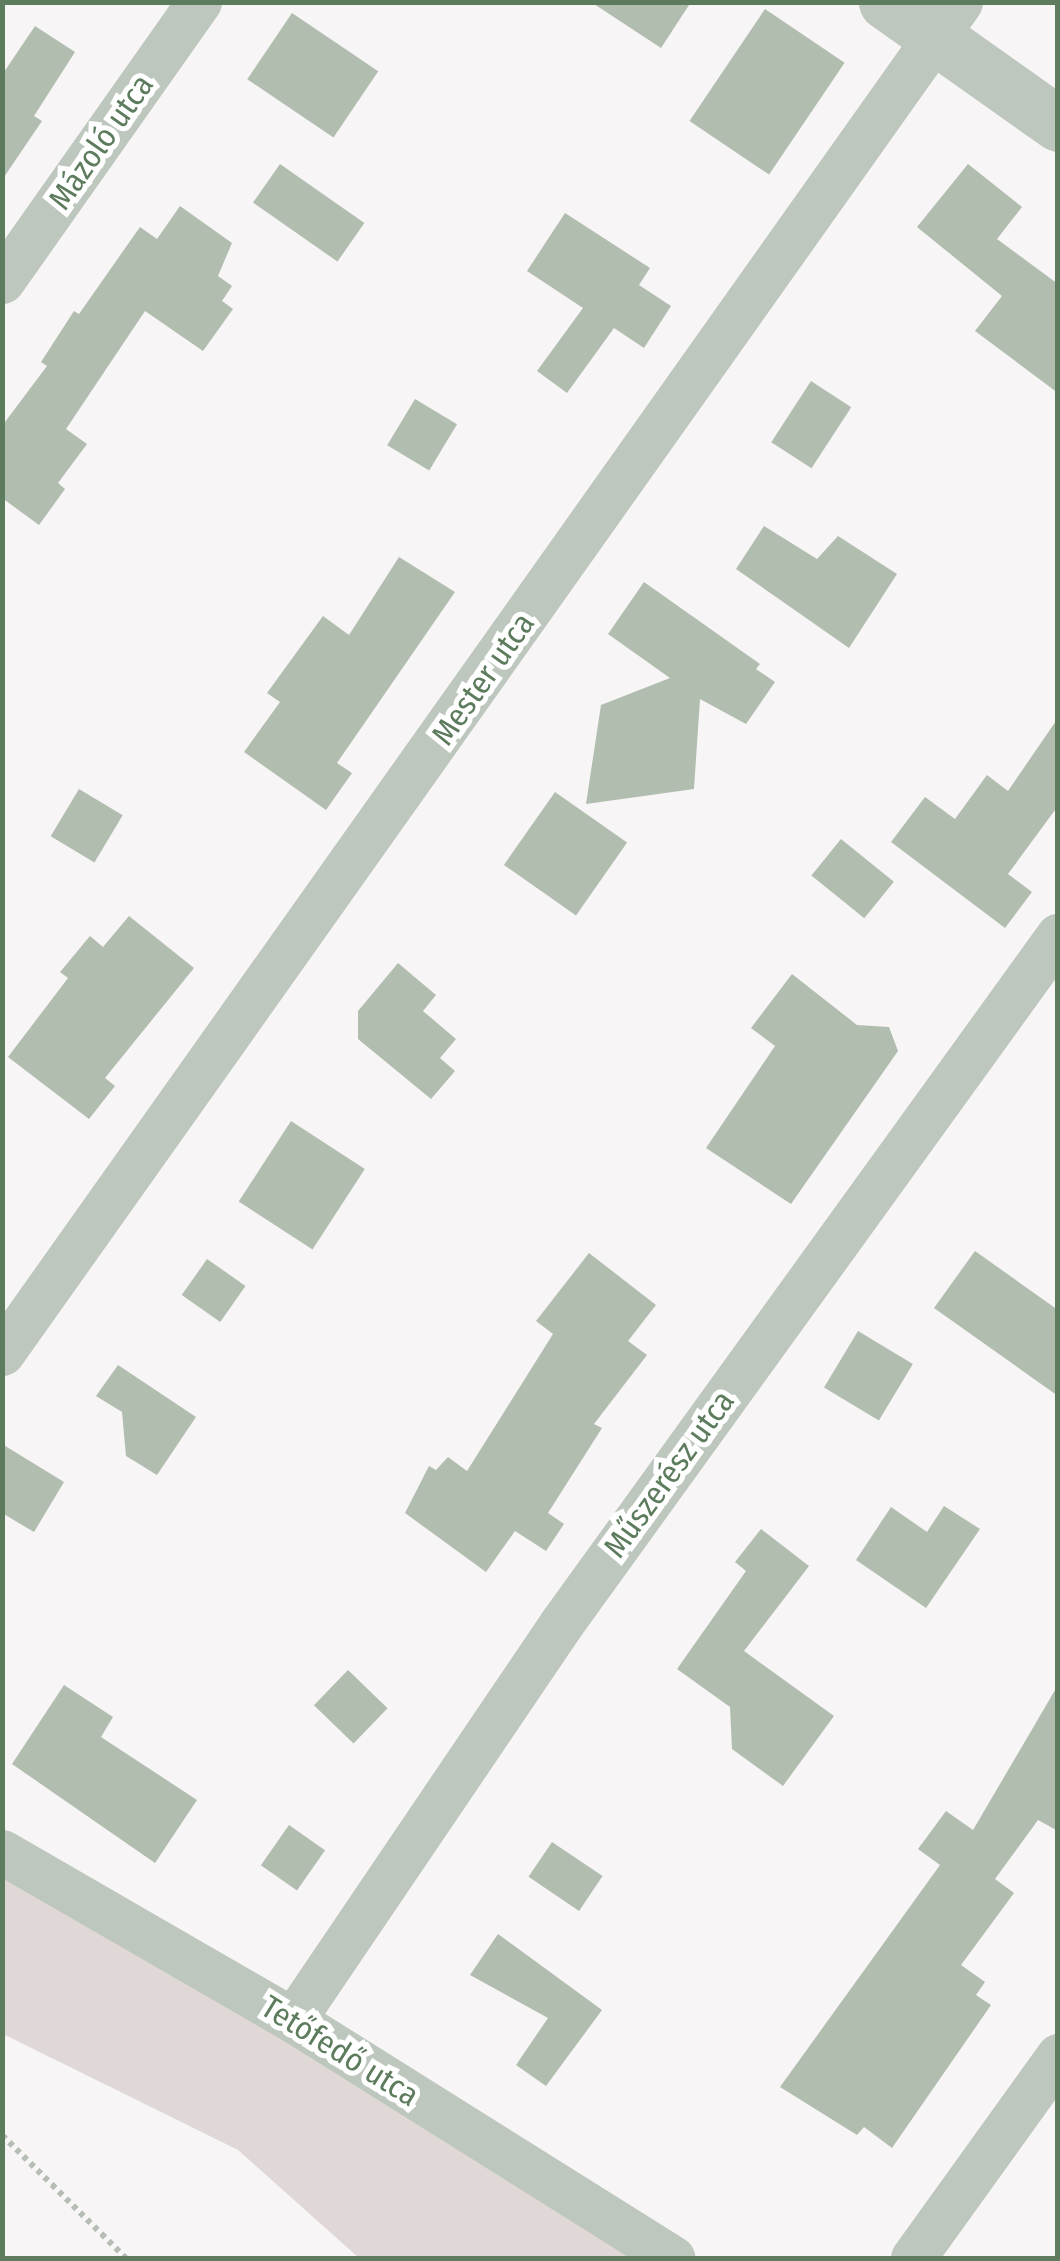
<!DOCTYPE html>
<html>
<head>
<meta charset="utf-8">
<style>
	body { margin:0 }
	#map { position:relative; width:1060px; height:2261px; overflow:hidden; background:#f8f5f6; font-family:"Fira Sans Condensed",sans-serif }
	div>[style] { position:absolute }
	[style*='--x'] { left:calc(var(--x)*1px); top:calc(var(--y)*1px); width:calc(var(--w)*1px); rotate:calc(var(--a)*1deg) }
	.green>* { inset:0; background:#e0d8d6 }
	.building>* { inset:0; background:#b1bdaf; transform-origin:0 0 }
	.path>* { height:6px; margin-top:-3px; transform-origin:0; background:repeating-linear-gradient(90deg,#b6beb6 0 5px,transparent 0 10px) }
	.minor>* { height:45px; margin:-22.5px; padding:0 22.5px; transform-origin:22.5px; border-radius:22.5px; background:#bec7be }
	.tertiary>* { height:55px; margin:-27.5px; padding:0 27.5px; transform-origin:27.5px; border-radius:27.5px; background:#bec7be }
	span { translate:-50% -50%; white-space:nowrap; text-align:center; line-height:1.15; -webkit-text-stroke:10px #fff; paint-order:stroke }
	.street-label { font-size:32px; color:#5d7b5d }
	.frame { position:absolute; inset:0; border:5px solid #5d7b5d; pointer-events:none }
</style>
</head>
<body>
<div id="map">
	<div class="green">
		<i style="clip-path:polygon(2px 1852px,672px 2258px,359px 2258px,238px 2150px,3px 2034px)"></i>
	</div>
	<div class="building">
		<i style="clip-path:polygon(591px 2px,691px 2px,661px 48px)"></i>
		<i style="left:765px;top:9px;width:96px;height:135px;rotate:34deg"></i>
		<i style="left:292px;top:13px;width:104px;height:80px;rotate:34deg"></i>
		<i style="clip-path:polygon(35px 26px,75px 52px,34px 116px,42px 121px,2px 180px,2px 75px)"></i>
		<i style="left:280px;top:164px;width:103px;height:47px;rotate:35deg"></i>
		<i style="clip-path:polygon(968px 164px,1022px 207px,997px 239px,1058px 284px,1058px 393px,975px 331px,1002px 296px,917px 227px)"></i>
		<i style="clip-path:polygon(180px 206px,232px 243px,218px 276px,232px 286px,222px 301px,233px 309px,203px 351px,145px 311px,66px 429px,87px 444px,58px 483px,65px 489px,39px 525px,2px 498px,2px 426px,47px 366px,41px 362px,74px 311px,79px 314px,140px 227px,157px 239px)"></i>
		<i style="clip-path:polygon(565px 213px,650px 268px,639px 285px,671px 306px,644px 348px,614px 328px,567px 393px,537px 371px,583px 308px,527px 271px)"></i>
		<i style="left:811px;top:381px;width:48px;height:73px;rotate:33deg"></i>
		<i style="left:415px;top:399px;width:49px;height:54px;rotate:31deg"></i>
		<i style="clip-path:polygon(764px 526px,817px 559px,838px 536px,897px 574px,849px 648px,736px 569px)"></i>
		<i style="clip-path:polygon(399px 557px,455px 592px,337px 763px,352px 773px,326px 810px,244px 752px,280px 702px,267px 693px,323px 616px,349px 635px)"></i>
		<i style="clip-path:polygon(644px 582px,760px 664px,756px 669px,775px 682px,746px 724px,700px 699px,694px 789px,586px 804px,601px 705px,670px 678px,608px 634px)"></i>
		<i style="clip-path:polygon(1058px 718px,1058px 806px,1008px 874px,1032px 892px,1005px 928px,891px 842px,925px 797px,955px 819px,987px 775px,1008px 791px)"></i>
		<i style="left:79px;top:789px;width:51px;height:55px;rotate:31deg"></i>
		<i style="left:555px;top:792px;width:88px;height:89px;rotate:35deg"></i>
		<i style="left:841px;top:839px;width:68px;height:47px;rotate:39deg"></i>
		<i style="clip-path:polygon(129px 916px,194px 968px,105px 1078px,115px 1086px,89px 1119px,8px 1057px,68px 978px,60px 972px,90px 936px,103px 947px)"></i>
		<i style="clip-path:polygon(398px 963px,436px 995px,423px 1011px,456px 1039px,440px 1058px,455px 1071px,431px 1099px,358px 1039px,358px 1011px)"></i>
		<i style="clip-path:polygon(792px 974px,857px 1025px,889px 1027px,898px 1051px,791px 1204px,706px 1148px,775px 1046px,751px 1028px)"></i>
		<i style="left:291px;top:1121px;width:88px;height:96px;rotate:33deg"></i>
		<i style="clip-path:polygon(975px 1251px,1058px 1310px,1058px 1396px,934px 1308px)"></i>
		<i style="clip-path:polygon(589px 1253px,656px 1305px,628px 1341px,647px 1355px,594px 1424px,602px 1428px,548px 1513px,564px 1524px,546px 1551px,515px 1531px,486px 1572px,405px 1513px,429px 1466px,436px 1470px,448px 1457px,467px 1471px,553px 1334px,536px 1321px)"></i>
		<i style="left:207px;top:1259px;width:47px;height:44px;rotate:35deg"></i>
		<i style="left:858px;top:1331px;width:64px;height:66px;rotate:31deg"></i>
		<i style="clip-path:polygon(118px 1365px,196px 1417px,157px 1475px,126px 1456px,122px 1412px,96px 1396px)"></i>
		<i style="clip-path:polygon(2px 1444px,64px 1482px,34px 1532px,2px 1513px)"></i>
		<i style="clip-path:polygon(944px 1506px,980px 1529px,926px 1608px,856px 1560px,891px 1507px,927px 1532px)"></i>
		<i style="clip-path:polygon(761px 1529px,809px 1566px,744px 1651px,834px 1716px,783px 1786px,732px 1749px,730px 1707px,677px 1669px,746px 1571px,735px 1562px)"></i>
		<i style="left:348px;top:1670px;width:55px;height:49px;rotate:44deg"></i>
		<i style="clip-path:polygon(64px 1685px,113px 1717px,101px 1737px,197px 1800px,155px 1863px,12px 1764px)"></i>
		<i style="clip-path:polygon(1058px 1685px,1058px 1831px,1038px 1820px,995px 1879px,1014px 1893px,961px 1965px,985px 1982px,976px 1995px,991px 2005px,892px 2148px,864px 2127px,857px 2135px,780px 2087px,940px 1865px,918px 1849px,946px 1811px,973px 1830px)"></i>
		<i style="left:289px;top:1825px;width:44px;height:49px;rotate:35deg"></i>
		<i style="left:552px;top:1842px;width:61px;height:42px;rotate:34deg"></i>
		<i style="clip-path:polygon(498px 1934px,602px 2010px,546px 2086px,516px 2065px,548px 2018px,470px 1975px)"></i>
	</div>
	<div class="path">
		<i style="--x:2;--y:2135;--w:175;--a:44.8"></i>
	</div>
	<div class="minor">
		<i style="--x:2;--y:281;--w:342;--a:-54.8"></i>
		<i style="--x:2;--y:1353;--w:1656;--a:-54.66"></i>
		<i style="--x:2;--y:1852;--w:336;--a:30"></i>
		<i style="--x:293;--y:2020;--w:448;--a:32.1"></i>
		<i style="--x:293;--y:2020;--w:478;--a:-55.9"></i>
		<i style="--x:561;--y:1624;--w:849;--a:-54.16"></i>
		<i style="--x:913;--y:2258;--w:249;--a:-54.3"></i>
	</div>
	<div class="tertiary">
		<i style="--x:886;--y:2;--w:211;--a:35.3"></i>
	</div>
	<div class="street-label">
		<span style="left:101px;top:142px;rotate:-55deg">Mázoló utca</span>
		<span style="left:483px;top:679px;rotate:-55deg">Mester utca</span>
		<span style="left:669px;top:1474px;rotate:-54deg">Műszerész utca</span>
		<span style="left:340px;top:2051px;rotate:32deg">Tetőfedő utca</span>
	</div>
	<div class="frame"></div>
</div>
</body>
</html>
